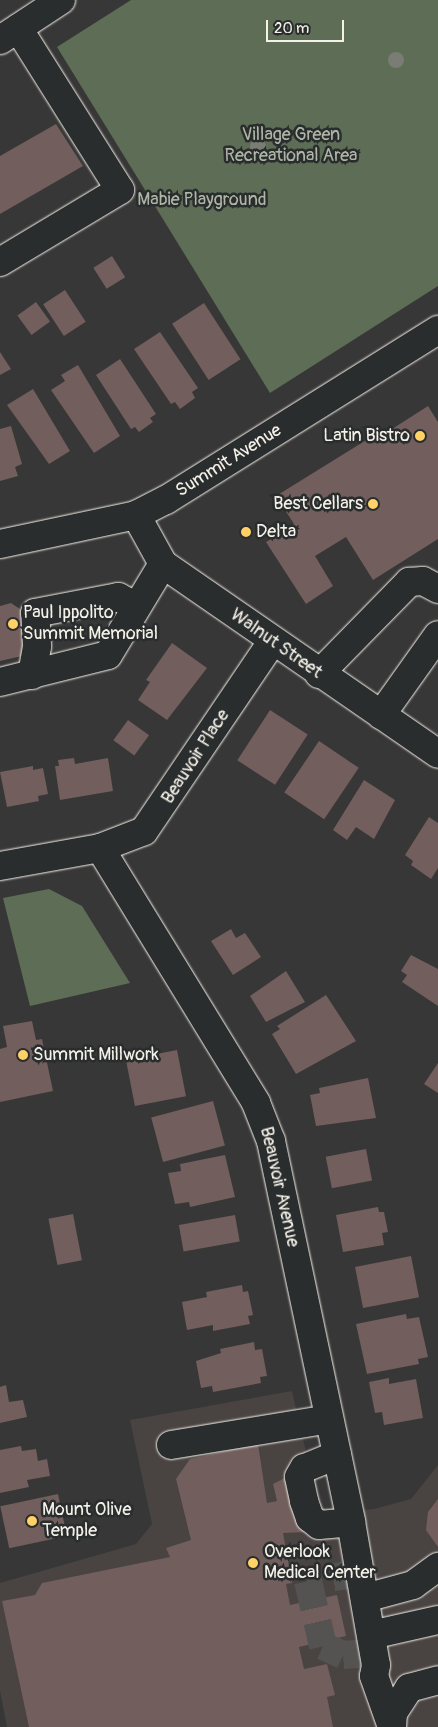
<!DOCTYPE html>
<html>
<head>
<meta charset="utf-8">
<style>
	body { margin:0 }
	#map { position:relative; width:438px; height:1727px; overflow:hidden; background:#383737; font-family:Pangolin,sans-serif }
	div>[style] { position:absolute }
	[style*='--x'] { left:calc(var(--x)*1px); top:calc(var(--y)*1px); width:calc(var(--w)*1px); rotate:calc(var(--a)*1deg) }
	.built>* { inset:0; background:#494342 }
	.green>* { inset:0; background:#5e6d55 }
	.building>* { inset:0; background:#715e5d; transform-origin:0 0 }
	.minor-tunnel>* { height:28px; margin-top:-14px; transform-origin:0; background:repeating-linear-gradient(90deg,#545352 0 28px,transparent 0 42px) }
	.roads { filter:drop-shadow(0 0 1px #f4f1e8) drop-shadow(0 0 1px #f4f1e8) }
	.minor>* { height:28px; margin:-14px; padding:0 14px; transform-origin:14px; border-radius:14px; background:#2a2d2e }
	.trees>* { width:16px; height:16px; margin:-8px; border-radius:50%; background:#7a7d74 }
	.dots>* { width:14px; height:14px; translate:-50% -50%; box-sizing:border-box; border:2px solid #2a2d2e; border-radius:50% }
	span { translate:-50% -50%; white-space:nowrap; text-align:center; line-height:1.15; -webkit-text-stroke:5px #2a2d2e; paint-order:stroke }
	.park-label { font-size:18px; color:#b0b6a6 }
	.poi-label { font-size:18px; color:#f4f1e8 }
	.right { translate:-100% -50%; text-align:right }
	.left { translate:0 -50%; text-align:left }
	.street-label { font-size:18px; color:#f4f1e8 }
	.scale { position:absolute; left:266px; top:20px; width:78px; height:22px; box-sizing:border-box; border:2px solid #f4f1e8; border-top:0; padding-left:6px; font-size:15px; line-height:18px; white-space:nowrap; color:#f4f1e8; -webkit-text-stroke:4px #2a2d2e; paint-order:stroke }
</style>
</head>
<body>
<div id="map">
	<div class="built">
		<i style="clip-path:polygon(292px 1391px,320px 1514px,374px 1509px,411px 1499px,438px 1465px,438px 1727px,7px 1727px,0 1691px,0 1583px,136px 1544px,152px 1524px,130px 1420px)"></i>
	</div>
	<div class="green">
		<i style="clip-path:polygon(131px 0,438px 0,438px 286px,270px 393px,57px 47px)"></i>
		<i style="clip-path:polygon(49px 889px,82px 906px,130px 983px,30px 1006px,3px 898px)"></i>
	</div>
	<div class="building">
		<i style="clip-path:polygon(56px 124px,83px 166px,0 214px,0 156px)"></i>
		<i style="left:112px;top:256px;width:25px;height:22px;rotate:58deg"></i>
		<i style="left:65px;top:290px;width:38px;height:26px;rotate:57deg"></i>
		<i style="left:36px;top:302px;width:24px;height:23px;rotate:54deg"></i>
		<i style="left:204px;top:303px;width:67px;height:38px;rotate:57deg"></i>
		<i style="clip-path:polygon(160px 332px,198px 388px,192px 392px,195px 398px,180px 409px,175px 402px,171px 404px,134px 349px)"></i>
		<i style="clip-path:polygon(0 352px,11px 369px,0 375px)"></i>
		<i style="clip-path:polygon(120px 359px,156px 414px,150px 418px,153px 422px,139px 432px,135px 427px,131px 429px,96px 375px)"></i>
		<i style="clip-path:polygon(78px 365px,120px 436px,94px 453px,51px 390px,65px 381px,61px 375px)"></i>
		<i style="clip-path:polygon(33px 389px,70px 451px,49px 464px,7px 405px)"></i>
		<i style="clip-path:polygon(428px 406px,438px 422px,438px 539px,373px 580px,346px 537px,315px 556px,333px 586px,306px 604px,266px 542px,294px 524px,276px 496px,376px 434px,378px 438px)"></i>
		<i style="clip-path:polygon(11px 426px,22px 464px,15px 467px,18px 476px,0 481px,0 429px)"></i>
		<i style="clip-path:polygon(11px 603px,23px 611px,30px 636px,22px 656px,0 661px,0 606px)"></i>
		<i style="clip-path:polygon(172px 643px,207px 668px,167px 720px,138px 700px,150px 682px,146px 680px)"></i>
		<i style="left:270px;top:710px;width:45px;height:60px;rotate:33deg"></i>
		<i style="left:128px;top:720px;width:26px;height:25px;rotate:36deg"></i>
		<i style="left:319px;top:741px;width:48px;height:62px;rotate:34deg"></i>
		<i style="clip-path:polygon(74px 758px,75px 764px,108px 758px,113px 791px,60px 800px,55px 766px,59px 766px,58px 760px)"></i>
		<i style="clip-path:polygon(33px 766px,33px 770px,43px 768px,48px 794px,38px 796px,39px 801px,7px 807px,0 772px)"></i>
		<i style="clip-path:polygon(364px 780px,395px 800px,374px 839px,356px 827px,347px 840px,333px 830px)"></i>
		<i style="clip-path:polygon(429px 817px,438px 823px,438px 868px,431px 879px,411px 865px,413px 861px,405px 855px)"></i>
		<i style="clip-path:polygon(231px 929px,236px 938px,245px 933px,261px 957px,233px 975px,211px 941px)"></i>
		<i style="clip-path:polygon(411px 955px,438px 969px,438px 1006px,402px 982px,407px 975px,401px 971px)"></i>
		<i style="clip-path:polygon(286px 971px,305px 1002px,266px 1022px,250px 996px)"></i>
		<i style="clip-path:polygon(326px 995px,356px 1041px,296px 1074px,272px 1034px,280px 1029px,277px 1026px)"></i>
		<i style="clip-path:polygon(32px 1021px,36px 1040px,42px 1039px,53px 1091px,0 1102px,0 1049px,7px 1047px,3px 1026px)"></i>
		<i style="left:177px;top:1050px;width:47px;height:52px;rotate:79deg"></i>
		<i style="clip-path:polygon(438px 1063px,438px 1093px,424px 1084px)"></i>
		<i style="clip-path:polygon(368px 1078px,376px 1118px,316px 1126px,310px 1095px,320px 1093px,319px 1088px)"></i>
		<i style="left:213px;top:1101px;width:46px;height:64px;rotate:75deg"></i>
		<i style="left:366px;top:1149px;width:32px;height:41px;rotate:79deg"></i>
		<i style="clip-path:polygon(225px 1155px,235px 1197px,190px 1207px,189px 1202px,175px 1204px,168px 1173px,181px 1171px,180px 1164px)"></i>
		<i style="clip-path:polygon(378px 1207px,379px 1212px,384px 1212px,388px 1232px,382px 1233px,384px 1245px,343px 1252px,336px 1215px)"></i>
		<i style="left:73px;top:1214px;width:47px;height:25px;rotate:79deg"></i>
		<i style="left:235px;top:1215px;width:27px;height:57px;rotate:80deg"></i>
		<i style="left:411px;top:1256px;width:42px;height:57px;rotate:79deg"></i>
		<i style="clip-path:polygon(242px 1285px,243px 1292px,248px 1291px,253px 1315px,248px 1316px,250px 1324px,213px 1331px,213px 1325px,187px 1330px,182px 1302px,207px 1297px,206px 1292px)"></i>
		<i style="clip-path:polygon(406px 1314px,407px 1319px,419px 1317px,428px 1357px,418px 1359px,419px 1364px,367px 1374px,356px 1324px)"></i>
		<i style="clip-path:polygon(254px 1342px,255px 1350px,262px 1349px,267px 1376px,260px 1377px,261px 1383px,213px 1392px,212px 1386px,201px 1388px,196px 1361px,221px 1353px,220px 1349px)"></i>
		<i style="clip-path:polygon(389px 1378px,389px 1384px,416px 1379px,423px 1418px,384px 1425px,382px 1412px,375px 1413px,369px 1382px)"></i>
		<i style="clip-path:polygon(6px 1385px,9px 1402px,23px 1400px,27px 1417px,0 1423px,0 1387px)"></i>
		<i style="clip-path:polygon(258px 1444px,267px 1503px,277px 1501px,273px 1484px,285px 1478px,308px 1532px,283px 1533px,292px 1583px,286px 1584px,290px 1605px,337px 1595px,346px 1636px,299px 1647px,304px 1669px,327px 1664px,335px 1695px,327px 1697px,333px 1727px,29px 1727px,2px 1601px,35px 1595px,42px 1583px,170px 1557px,166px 1548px,191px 1540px,176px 1479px,190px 1459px)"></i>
		<i style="clip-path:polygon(21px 1446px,22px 1451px,36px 1449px,38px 1461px,47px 1459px,50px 1476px,27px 1480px,29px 1487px,0 1493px,0 1450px)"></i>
		<i style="left:58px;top:1494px;width:43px;height:59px;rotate:78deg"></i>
		<i style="clip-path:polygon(438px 1499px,438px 1547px,426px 1530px,428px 1512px)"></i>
	</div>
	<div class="minor-tunnel">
		<i style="--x:361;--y:1573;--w:54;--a:171.4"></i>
		<i style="--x:308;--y:1581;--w:67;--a:77"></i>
		<i style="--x:323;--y:1646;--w:22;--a:24"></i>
		<i style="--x:343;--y:1655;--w:31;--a:-4"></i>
	</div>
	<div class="roads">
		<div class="minor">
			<i style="--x:0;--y:40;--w:73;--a:-33.3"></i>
			<i style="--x:0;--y:262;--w:140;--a:-31"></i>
			<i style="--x:120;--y:190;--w:191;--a:-122.2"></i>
			<i style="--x:136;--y:515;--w:56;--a:61.1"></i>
			<i style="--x:163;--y:564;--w:334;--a:34.6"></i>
			<i style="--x:0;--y:544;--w:139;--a:-12"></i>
			<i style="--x:136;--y:515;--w:34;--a:-27"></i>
			<i style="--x:166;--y:500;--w:321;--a:-32"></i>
			<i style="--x:319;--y:674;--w:129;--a:-45.6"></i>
			<i style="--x:409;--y:582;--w:14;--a:-4"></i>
			<i style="--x:423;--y:581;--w:17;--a:28"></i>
			<i style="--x:32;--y:675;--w:29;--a:-80"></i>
			<i style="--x:37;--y:646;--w:33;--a:-93"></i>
			<i style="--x:35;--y:613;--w:85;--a:-10.9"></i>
			<i style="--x:118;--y:597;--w:20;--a:27"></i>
			<i style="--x:0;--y:682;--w:111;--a:-14"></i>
			<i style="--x:108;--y:655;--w:106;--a:-58.9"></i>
			<i style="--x:381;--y:715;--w:98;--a:-54.5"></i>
			<i style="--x:100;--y:848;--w:299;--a:58.5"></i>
			<i style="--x:256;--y:1103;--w:41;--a:68.5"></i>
			<i style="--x:271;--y:1141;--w:389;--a:78.1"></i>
			<i style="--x:351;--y:1522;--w:145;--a:80.1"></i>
			<i style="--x:376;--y:1665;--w:11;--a:100"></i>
			<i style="--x:374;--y:1676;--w:54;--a:70.6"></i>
			<i style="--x:0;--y:866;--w:102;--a:-10.2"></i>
			<i style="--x:100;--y:848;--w:47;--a:-21.1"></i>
			<i style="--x:144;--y:831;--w:228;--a:-55.9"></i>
			<i style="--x:171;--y:1445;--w:160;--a:-9.3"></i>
			<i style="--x:337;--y:1455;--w:35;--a:158"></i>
			<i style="--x:304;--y:1468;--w:10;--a:119"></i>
			<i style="--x:299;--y:1477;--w:25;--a:78"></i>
			<i style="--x:304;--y:1501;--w:18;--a:71"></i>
			<i style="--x:310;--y:1518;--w:11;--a:38"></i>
			<i style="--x:319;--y:1525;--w:32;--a:-5"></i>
			<i style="--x:365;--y:1598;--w:50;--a:-15.2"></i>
			<i style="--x:413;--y:1585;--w:31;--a:-36"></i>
			<i style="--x:371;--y:1635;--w:69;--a:-12.6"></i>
			<i style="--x:392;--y:1727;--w:14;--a:-86"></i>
			<i style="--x:393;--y:1713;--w:30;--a:-57"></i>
			<i style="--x:409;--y:1688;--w:30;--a:-15"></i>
		</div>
	</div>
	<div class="trees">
		<i style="left:396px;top:60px"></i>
		<i style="left:258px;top:147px"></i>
	</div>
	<div class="dots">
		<i style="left:420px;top:436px;background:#ffd166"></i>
		<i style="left:373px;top:504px;background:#ffd166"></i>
		<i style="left:246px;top:532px;background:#ffd166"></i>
		<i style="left:13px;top:624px;background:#ffd166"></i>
		<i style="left:23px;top:1055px;background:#ffd166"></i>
		<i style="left:32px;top:1521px;background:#ffd166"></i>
		<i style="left:253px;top:1563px;background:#ffd166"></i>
	</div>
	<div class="park-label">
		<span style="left:291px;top:146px">Village Green<br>Recreational Area</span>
		<span style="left:202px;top:200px">Mabie Playground</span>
	</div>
	<div class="poi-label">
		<span class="right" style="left:410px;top:436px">Latin Bistro</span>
		<span class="right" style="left:363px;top:504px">Best Cellars</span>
		<span class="left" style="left:256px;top:532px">Delta</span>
		<span class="left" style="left:23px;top:624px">Paul Ippolito<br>Summit Memorial</span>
		<span class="left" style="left:33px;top:1055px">Summit Millwork</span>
		<span class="left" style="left:42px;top:1521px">Mount Olive<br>Temple</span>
		<span class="left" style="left:264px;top:1563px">Overlook<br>Medical Center</span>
	</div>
	<div class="street-label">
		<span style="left:229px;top:461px;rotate:-32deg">Summit Avenue</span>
		<span style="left:276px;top:644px;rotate:35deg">Walnut Street</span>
		<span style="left:196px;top:757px;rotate:-57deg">Beauvoir Place</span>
		<span style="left:279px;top:1187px;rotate:77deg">Beauvoir Avenue</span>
	</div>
	<div class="scale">20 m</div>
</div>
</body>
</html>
